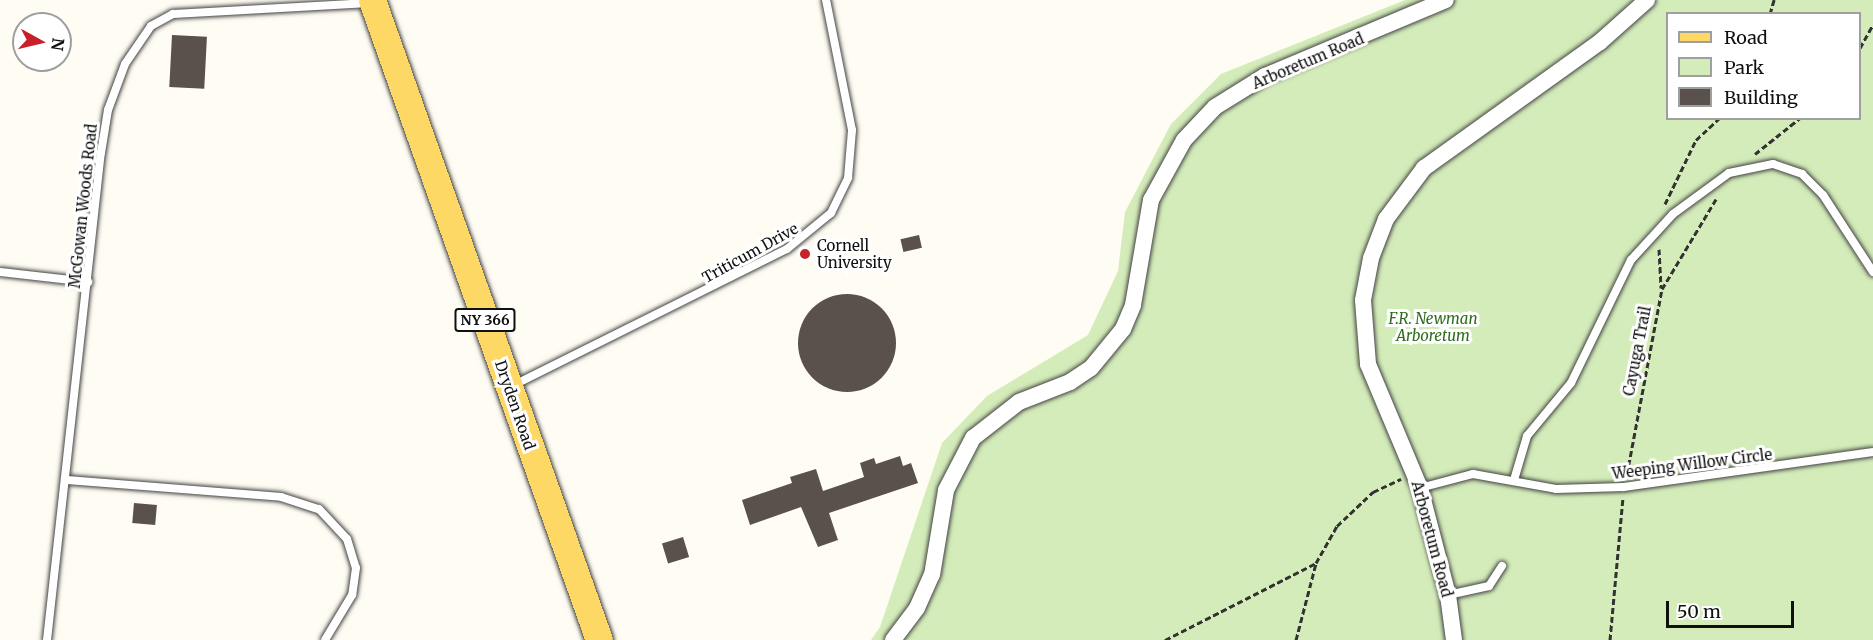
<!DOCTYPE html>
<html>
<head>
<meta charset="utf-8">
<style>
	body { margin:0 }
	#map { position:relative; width:1873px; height:640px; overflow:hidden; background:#fffdf3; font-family:Merriweather,serif }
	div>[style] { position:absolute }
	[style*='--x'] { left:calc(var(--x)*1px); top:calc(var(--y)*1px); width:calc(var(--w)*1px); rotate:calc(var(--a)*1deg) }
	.green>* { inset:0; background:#d4ecba }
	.building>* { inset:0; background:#5a514c; transform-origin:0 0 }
	.round { border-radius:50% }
	.path>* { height:3px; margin-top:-1.5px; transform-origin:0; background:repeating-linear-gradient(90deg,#323232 0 6px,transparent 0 9px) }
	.roads { filter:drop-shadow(0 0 2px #434343) drop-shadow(0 0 2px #434343) }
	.lane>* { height:8px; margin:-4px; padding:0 4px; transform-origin:4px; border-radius:4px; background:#fff }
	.street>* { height:16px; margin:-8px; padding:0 8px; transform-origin:8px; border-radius:8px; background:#fff }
	.primary>* { height:27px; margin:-13.5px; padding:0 13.5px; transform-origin:13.5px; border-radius:13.5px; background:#fed864 }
	.dots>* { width:16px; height:16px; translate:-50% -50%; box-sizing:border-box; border:3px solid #fff; border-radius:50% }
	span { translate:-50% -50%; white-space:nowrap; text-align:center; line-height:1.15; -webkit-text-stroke:6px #fff; paint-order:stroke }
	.shield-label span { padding:2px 4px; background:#fff; border:2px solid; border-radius:4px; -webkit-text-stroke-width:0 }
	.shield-label { font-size:14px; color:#101010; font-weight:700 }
	.street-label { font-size:15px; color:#101010 }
	.poi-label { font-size:15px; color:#101010 }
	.left { translate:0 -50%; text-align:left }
	.park-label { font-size:15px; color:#2d6c1c; font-style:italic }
	.legend { position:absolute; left:1666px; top:12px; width:195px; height:108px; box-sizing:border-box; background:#fff; border:2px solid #9f9f9f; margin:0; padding:8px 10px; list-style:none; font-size:18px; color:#101010 }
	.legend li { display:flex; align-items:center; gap:12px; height:30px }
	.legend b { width:30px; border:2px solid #9f9f9f }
	.north { position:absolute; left:12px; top:12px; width:60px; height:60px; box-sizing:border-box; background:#fff; border:2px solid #9f9f9f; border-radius:50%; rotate:98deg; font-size:16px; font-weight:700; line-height:24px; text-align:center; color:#101010 }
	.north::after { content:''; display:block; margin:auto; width:21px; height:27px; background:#c82029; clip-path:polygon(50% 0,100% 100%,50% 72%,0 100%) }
	.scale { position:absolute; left:1666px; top:601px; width:128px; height:27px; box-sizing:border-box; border:3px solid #101010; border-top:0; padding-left:8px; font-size:18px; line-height:21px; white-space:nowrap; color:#101010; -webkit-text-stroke:4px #fff; paint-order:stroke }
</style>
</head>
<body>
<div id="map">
	<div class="green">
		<i style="clip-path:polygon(evenodd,1405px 0,1873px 0,1873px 640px,871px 640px,880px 627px,942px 443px,987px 396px,1088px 335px,1118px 271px,1125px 212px,1171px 124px,1221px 74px,1405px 0,1668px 14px,1860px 14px,1860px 118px,1668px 118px,1668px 14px)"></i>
	</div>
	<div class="building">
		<i style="left:172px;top:35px;width:35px;height:52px;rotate:3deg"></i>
		<i style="left:919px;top:235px;width:13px;height:19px;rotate:77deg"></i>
		<i class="round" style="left:798px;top:294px;width:98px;height:98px"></i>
		<i style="clip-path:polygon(900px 456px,903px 466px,911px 463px,918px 483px,829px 513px,838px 540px,818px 547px,801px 507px,750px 525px,742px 500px,792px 483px,790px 477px,816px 469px,823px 491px,864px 477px,860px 463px,874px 458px,876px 464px)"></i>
		<i style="left:134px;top:503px;width:23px;height:20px;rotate:5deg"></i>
		<i style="left:683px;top:537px;width:21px;height:22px;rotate:73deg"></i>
	</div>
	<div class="path">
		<i style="--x:1770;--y:14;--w:15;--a:-74"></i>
		<i style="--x:1860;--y:48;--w:26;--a:-61"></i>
		<i style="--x:1755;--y:154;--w:58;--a:-38.7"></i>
		<i style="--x:1665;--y:204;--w:71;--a:-64.2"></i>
		<i style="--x:1696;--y:140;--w:33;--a:-43"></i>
		<i style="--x:1659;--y:249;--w:39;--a:87"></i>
		<i style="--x:1627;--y:474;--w:188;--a:-79.3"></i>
		<i style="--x:1662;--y:289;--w:105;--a:-59"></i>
		<i style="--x:1165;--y:640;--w:169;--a:-27"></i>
		<i style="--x:1296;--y:640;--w:80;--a:-75.4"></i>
		<i style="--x:1316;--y:563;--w:43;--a:-60.4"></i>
		<i style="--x:1337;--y:526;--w:50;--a:-43.4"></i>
		<i style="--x:1373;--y:492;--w:31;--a:-25"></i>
		<i style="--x:1610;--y:640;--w:143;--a:-84.8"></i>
	</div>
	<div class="roads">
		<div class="lane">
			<i style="--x:0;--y:272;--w:89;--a:6.5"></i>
			<i style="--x:512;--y:386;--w:307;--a:-26.5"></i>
			<i style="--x:787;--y:249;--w:57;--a:-39.3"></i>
			<i style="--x:831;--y:213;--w:39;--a:-64"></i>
			<i style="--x:848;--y:178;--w:48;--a:-85.2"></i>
			<i style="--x:852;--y:130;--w:133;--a:-101.3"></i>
			<i style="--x:67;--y:480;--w:215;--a:4.5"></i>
			<i style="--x:281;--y:497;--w:40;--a:18"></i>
			<i style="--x:319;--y:509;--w:41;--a:47"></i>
			<i style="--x:347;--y:539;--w:30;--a:73"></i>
			<i style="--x:356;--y:568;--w:27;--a:98"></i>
			<i style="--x:352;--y:595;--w:52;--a:121"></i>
			<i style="--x:1514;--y:480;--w:46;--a:-73.5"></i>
			<i style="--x:1527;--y:436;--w:69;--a:-50.3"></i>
			<i style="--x:1571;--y:383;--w:137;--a:-64"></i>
			<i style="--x:1631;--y:260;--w:62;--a:-47.6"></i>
			<i style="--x:1673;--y:214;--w:69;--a:-36.2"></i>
			<i style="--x:1729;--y:173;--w:45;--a:-11.6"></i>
			<i style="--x:1773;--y:164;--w:31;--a:19"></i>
			<i style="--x:1802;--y:174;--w:30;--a:45"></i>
			<i style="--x:1823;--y:195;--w:92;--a:57"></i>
			<i style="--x:1420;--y:488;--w:55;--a:-14.8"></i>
			<i style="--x:1473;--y:474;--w:84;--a:10.2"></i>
			<i style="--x:1556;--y:489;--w:68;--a:-1.7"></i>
			<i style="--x:1624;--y:487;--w:251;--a:-8"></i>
			<i style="--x:1448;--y:595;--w:42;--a:-12.4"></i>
			<i style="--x:1489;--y:586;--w:24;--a:-57"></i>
			<i style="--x:47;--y:640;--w:490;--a:-83.7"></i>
			<i style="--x:101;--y:153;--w:44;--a:-80.8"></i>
			<i style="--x:108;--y:110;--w:49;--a:-69.7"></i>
			<i style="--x:125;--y:64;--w:46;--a:-55.6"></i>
			<i style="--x:151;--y:26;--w:25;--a:-29"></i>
			<i style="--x:173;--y:14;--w:197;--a:-3.2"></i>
		</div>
		<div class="street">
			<i style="--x:893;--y:640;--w:40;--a:-53"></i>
			<i style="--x:917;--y:608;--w:36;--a:-66"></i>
			<i style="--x:932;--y:575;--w:86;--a:-80.6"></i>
			<i style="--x:946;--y:490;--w:59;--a:-62.6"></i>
			<i style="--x:973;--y:438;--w:58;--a:-38"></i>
			<i style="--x:1019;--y:402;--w:55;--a:-21.4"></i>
			<i style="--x:1070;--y:382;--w:25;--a:-34"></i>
			<i style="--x:1091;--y:368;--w:50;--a:-50.6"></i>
			<i style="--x:1123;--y:329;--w:26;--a:-67"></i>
			<i style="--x:1133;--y:305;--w:107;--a:-80.3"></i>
			<i style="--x:1151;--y:200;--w:68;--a:-61.2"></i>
			<i style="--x:1184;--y:140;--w:45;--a:-46.8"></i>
			<i style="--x:1215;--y:107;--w:59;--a:-31.8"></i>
			<i style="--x:1265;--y:76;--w:196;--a:-22.8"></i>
			<i style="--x:1454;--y:640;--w:45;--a:-97.6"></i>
			<i style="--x:1448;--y:595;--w:111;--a:-104.7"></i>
			<i style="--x:1420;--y:488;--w:134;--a:-112.8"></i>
			<i style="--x:1368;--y:364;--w:64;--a:-94.5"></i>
			<i style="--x:1363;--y:300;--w:43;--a:-79.2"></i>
			<i style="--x:1371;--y:258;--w:42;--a:-69"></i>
			<i style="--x:1386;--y:219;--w:64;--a:-53.3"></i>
			<i style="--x:1424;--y:168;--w:216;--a:-35.6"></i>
			<i style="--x:1600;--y:42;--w:63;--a:-41.8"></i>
		</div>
		<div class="primary">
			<i style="--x:372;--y:0;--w:679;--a:70.47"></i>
		</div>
	</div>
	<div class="dots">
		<i style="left:805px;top:254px;background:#c82029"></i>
	</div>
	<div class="shield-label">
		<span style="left:485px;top:320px">NY 366</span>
	</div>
	<div class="street-label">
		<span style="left:1308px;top:61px;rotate:-23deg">Arboretum Road</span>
		<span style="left:83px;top:206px;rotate:-84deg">McGowan Woods Road</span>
		<span style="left:750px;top:253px;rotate:-29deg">Triticum Drive</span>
		<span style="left:1637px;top:351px;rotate:-79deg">Cayuga Trail</span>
		<span style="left:515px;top:405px;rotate:71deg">Dryden Road</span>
		<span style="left:1692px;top:464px;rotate:-7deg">Weeping Willow Circle</span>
		<span style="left:1432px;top:539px;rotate:75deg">Arboretum Road</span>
	</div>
	<div class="poi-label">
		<span class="left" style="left:817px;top:254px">Cornell<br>University</span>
	</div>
	<div class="park-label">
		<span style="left:1433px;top:327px">F.R. Newman<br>Arboretum</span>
	</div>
	<ul class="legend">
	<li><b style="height:8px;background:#fed864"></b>Road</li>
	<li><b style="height:16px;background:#d4ecba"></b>Park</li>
	<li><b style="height:16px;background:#5a514c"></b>Building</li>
	</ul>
	<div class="north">N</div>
	<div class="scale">50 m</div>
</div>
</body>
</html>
